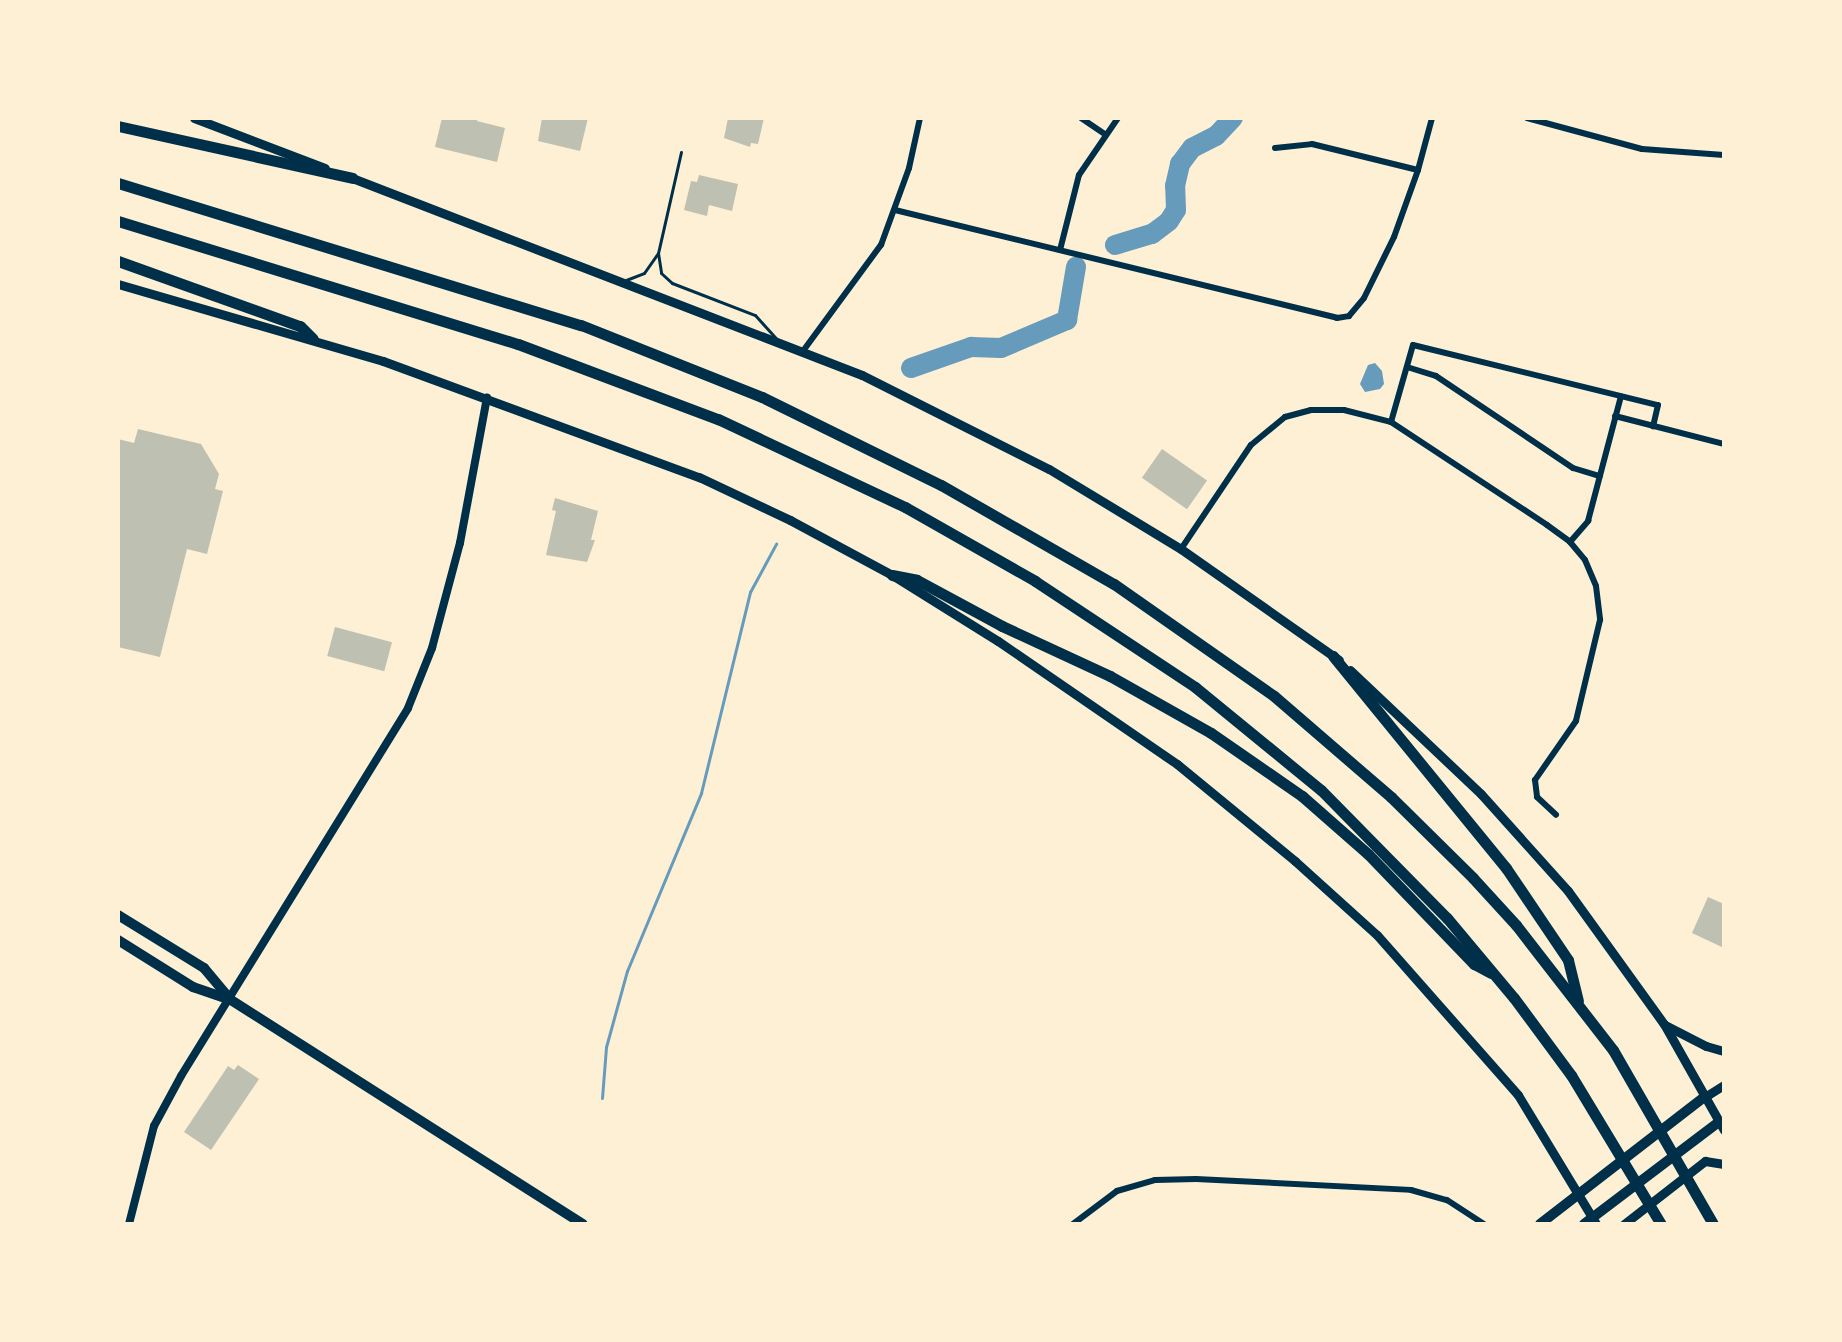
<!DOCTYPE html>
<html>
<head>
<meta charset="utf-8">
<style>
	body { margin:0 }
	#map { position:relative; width:1842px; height:1342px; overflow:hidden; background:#fdf0d5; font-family:"Exo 2",sans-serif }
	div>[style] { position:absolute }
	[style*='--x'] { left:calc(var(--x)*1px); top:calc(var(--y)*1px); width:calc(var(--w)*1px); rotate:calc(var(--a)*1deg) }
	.water>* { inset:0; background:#669bbc }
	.stream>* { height:3px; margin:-1.5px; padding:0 1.5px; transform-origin:1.5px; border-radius:1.5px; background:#669bbc }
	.river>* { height:20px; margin:-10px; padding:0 10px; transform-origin:10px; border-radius:10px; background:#669bbc }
	.building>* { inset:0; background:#bec0b2; transform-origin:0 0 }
	.service>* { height:3px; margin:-1.5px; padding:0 1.5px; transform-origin:1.5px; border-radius:1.5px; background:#003049 }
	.minor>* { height:6px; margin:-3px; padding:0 3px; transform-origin:3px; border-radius:3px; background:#003049 }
	.tertiary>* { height:8px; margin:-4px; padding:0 4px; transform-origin:4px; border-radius:4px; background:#003049 }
	.secondary>* { height:9px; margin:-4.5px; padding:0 4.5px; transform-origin:4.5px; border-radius:4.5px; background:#003049 }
	.primary>* { height:10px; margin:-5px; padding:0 5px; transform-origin:5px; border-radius:5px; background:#003049 }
	.motorway>* { height:11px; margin:-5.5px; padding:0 5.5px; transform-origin:5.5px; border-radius:5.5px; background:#003049 }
	span { translate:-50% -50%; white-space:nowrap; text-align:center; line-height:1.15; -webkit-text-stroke:7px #fdf0d5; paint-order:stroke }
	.frame { position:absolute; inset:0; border:120px solid #fdf0d5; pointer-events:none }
</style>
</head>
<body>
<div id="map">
	<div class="water">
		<i style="clip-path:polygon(1375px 363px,1382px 371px,1384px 384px,1380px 389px,1365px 392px,1360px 384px,1368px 365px)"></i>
	</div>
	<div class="stream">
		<i style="--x:602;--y:1098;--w:51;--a:-85.5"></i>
		<i style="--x:606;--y:1047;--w:79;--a:-74.6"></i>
		<i style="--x:627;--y:971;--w:193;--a:-67.4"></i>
		<i style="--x:701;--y:793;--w:207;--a:-76.3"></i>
		<i style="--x:750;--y:592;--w:55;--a:-61.6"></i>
	</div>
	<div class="river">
		<i style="--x:1115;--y:245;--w:39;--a:-17"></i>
		<i style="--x:1152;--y:234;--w:21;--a:-37"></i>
		<i style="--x:1169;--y:221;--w:13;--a:-58"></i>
		<i style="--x:1176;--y:210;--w:24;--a:-92"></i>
		<i style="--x:1175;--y:186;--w:23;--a:-77"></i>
		<i style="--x:1180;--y:164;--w:20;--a:-53"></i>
		<i style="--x:1192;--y:148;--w:27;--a:-27"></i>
		<i style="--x:1216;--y:136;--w:25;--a:-47"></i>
		<i style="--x:911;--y:368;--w:64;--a:-19.3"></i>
		<i style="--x:971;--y:347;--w:30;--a:2"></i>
		<i style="--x:1001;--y:348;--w:72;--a:-23"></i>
		<i style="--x:1067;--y:320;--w:54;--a:-80.4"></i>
	</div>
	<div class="building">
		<i style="clip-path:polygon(442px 118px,478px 118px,477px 121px,505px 128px,497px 162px,435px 147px)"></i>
		<i style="clip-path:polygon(542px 118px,588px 118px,580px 151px,538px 141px)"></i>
		<i style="clip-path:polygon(728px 118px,764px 118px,758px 144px,751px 143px,750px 147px,724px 138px)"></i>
		<i style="clip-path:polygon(699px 175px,738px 184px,732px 211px,709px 205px,707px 216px,684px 210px,691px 181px,697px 182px)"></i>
		<i style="clip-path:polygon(138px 429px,201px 444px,219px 474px,215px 489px,223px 491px,207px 554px,187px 549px,160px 657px,118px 647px,118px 439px,134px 443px)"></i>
		<i style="left:1162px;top:449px;width:55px;height:35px;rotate:35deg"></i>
		<i style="clip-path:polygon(555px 498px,598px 511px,591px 540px,595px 540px,587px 562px,546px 555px,556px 511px,552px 510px)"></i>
		<i style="left:335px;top:627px;width:59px;height:30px;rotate:15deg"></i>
		<i style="clip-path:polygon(1708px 897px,1724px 904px,1724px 948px,1692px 933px)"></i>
		<i style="clip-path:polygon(238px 1065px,259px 1079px,211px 1150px,184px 1132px,228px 1066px,234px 1070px)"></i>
	</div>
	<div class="service">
		<i style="--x:681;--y:152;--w:104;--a:102.8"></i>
		<i style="--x:658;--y:253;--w:20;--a:81"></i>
		<i style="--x:661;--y:273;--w:15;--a:42"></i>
		<i style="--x:672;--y:283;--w:89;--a:21.1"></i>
		<i style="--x:755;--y:315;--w:31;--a:48"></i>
		<i style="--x:626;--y:280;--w:19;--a:-21"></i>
		<i style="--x:644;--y:273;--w:24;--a:-55"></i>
	</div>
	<div class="minor">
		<i style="--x:1081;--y:118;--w:29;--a:34"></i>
		<i style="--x:1527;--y:118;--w:119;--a:15.1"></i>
		<i style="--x:1642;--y:149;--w:82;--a:4.2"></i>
		<i style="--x:1275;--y:148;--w:37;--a:-6"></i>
		<i style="--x:1312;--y:144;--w:109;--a:13.8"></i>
		<i style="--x:895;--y:210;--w:455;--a:13.7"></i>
		<i style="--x:1337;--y:318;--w:12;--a:-9"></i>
		<i style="--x:1349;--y:316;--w:23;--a:-50"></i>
		<i style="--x:1364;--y:298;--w:68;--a:-63.8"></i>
		<i style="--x:1394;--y:237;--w:71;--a:-70.3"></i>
		<i style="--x:1418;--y:170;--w:54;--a:-74.9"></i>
		<i style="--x:1060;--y:250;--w:77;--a:-75.8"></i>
		<i style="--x:1079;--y:175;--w:69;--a:-55.6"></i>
		<i style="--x:803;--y:351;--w:132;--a:-53.7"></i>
		<i style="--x:881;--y:245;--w:82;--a:-70"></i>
		<i style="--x:909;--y:168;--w:51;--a:-77.6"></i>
		<i style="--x:1407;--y:367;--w:30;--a:17"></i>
		<i style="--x:1436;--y:376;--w:165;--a:33.9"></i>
		<i style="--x:1573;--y:468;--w:28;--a:17"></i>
		<i style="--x:1615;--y:416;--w:113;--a:14.4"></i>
		<i style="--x:1391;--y:422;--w:80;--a:-74.1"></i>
		<i style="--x:1413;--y:345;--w:252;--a:13.8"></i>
		<i style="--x:1658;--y:405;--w:22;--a:103"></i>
		<i style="--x:1570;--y:542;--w:28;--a:-49"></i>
		<i style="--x:1588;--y:521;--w:129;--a:-75.2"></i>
		<i style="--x:1181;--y:549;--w:125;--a:-56.1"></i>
		<i style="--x:1251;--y:445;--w:44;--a:-39.5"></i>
		<i style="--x:1285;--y:417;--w:27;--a:-15"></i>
		<i style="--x:1311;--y:410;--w:33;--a:0"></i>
		<i style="--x:1344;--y:410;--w:49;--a:14.3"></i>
		<i style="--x:1391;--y:422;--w:187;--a:33.4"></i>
		<i style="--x:1547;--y:525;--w:29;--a:36"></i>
		<i style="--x:1570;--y:542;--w:23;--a:50"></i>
		<i style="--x:1585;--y:560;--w:28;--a:67"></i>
		<i style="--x:1596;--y:586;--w:34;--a:83"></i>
		<i style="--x:1600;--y:620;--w:104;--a:103.4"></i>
		<i style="--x:1576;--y:721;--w:72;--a:124.8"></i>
		<i style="--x:1535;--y:780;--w:17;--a:83"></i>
		<i style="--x:1537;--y:797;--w:26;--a:43"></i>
		<i style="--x:1073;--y:1224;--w:55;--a:-36.9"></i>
		<i style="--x:1117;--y:1191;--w:40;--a:-16"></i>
		<i style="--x:1155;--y:1180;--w:41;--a:-1.4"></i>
		<i style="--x:1196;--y:1179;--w:215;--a:2.9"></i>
		<i style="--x:1411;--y:1190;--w:37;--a:16"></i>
		<i style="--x:1447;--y:1200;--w:44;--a:33"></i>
	</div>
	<div class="tertiary">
		<i style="--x:129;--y:1224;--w:101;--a:-75.7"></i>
		<i style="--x:154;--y:1126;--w:57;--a:-61.6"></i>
		<i style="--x:181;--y:1076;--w:432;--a:-58.3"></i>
		<i style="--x:408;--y:708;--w:65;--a:-68.2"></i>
		<i style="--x:432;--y:648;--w:109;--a:-75.1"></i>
		<i style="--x:460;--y:543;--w:148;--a:-79.5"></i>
	</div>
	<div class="secondary">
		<i style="--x:194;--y:118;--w:140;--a:20.9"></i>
		<i style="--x:347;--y:176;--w:552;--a:21.13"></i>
		<i style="--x:862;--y:375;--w:209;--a:26.7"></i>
		<i style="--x:1049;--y:469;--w:154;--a:31.2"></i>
		<i style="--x:1181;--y:549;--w:193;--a:35.1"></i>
		<i style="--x:118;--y:284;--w:276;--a:16.2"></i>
		<i style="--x:383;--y:361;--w:337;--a:20.2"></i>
		<i style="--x:699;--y:477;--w:101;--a:25.3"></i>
		<i style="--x:790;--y:520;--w:116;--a:28.3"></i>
		<i style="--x:892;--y:575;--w:125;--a:31.9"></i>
		<i style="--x:998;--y:641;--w:217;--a:34.5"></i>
		<i style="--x:1177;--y:764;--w:153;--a:39.4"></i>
		<i style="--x:1295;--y:861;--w:110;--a:42.1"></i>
		<i style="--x:1377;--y:935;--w:213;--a:48.6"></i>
		<i style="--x:1518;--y:1095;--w:151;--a:58.8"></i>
		<i style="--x:1350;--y:670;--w:180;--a:43.4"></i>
		<i style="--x:1481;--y:794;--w:130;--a:48.1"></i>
		<i style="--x:1568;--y:891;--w:164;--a:54.2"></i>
		<i style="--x:1664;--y:1024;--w:122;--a:60.5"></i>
		<i style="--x:1665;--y:1025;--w:46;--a:27.1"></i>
		<i style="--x:1706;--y:1046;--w:19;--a:16"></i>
		<i style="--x:1703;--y:1098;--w:25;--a:-32"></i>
		<i style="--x:1624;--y:1224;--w:103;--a:-37.9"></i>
		<i style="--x:1705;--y:1161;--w:19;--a:9"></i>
	</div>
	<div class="primary">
		<i style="--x:118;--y:915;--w:101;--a:31.6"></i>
		<i style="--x:204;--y:968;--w:39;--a:50"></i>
		<i style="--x:118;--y:940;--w:89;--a:32.1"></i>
		<i style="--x:193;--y:987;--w:40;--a:18.9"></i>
		<i style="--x:231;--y:1000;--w:417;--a:32.5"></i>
		<i style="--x:1540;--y:1224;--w:206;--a:-37.7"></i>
		<i style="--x:1584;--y:1224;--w:169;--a:-37.1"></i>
	</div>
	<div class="motorway">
		<i style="--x:118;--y:126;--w:240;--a:12.5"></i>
		<i style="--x:118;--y:183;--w:484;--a:17.1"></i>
		<i style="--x:581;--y:325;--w:195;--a:21.7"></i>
		<i style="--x:762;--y:397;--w:199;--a:26.2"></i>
		<i style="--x:941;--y:485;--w:199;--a:29.8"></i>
		<i style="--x:1114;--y:584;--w:195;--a:35"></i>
		<i style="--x:1274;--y:696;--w:155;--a:40.8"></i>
		<i style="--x:1391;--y:797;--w:115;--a:44.6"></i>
		<i style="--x:1473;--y:878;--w:64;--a:47.5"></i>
		<i style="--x:1516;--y:925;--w:158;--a:52.2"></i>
		<i style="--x:1613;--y:1050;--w:201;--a:60.1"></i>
		<i style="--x:118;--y:221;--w:418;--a:17.1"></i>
		<i style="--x:518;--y:344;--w:214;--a:20.6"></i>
		<i style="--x:718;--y:419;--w:207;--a:25.2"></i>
		<i style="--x:905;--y:507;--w:150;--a:29.6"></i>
		<i style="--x:1035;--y:581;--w:192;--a:33.5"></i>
		<i style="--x:1195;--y:687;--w:163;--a:39.3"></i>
		<i style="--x:1321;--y:790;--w:180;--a:45.5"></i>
		<i style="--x:1447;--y:918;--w:104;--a:50.1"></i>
		<i style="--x:1514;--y:998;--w:96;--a:53.5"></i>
		<i style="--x:1571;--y:1075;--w:174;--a:58.9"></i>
		<i style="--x:118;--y:261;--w:193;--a:19.7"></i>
		<i style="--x:300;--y:326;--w:18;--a:45"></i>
		<i style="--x:892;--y:575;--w:25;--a:11"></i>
		<i style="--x:917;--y:580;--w:97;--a:28.4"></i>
		<i style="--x:1002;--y:626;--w:119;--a:24.8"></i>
		<i style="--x:1110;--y:676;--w:116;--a:29.4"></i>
		<i style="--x:1211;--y:733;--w:111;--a:34.7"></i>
		<i style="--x:1302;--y:796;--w:88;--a:41.3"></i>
		<i style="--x:1368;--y:854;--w:153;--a:46.1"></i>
		<i style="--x:1474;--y:964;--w:19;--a:28"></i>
		<i style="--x:1333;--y:656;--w:274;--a:50.8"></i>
		<i style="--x:1506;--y:868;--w:111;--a:56"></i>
		<i style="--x:1568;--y:960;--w:42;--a:76.3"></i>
	</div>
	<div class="frame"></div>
</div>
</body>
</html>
